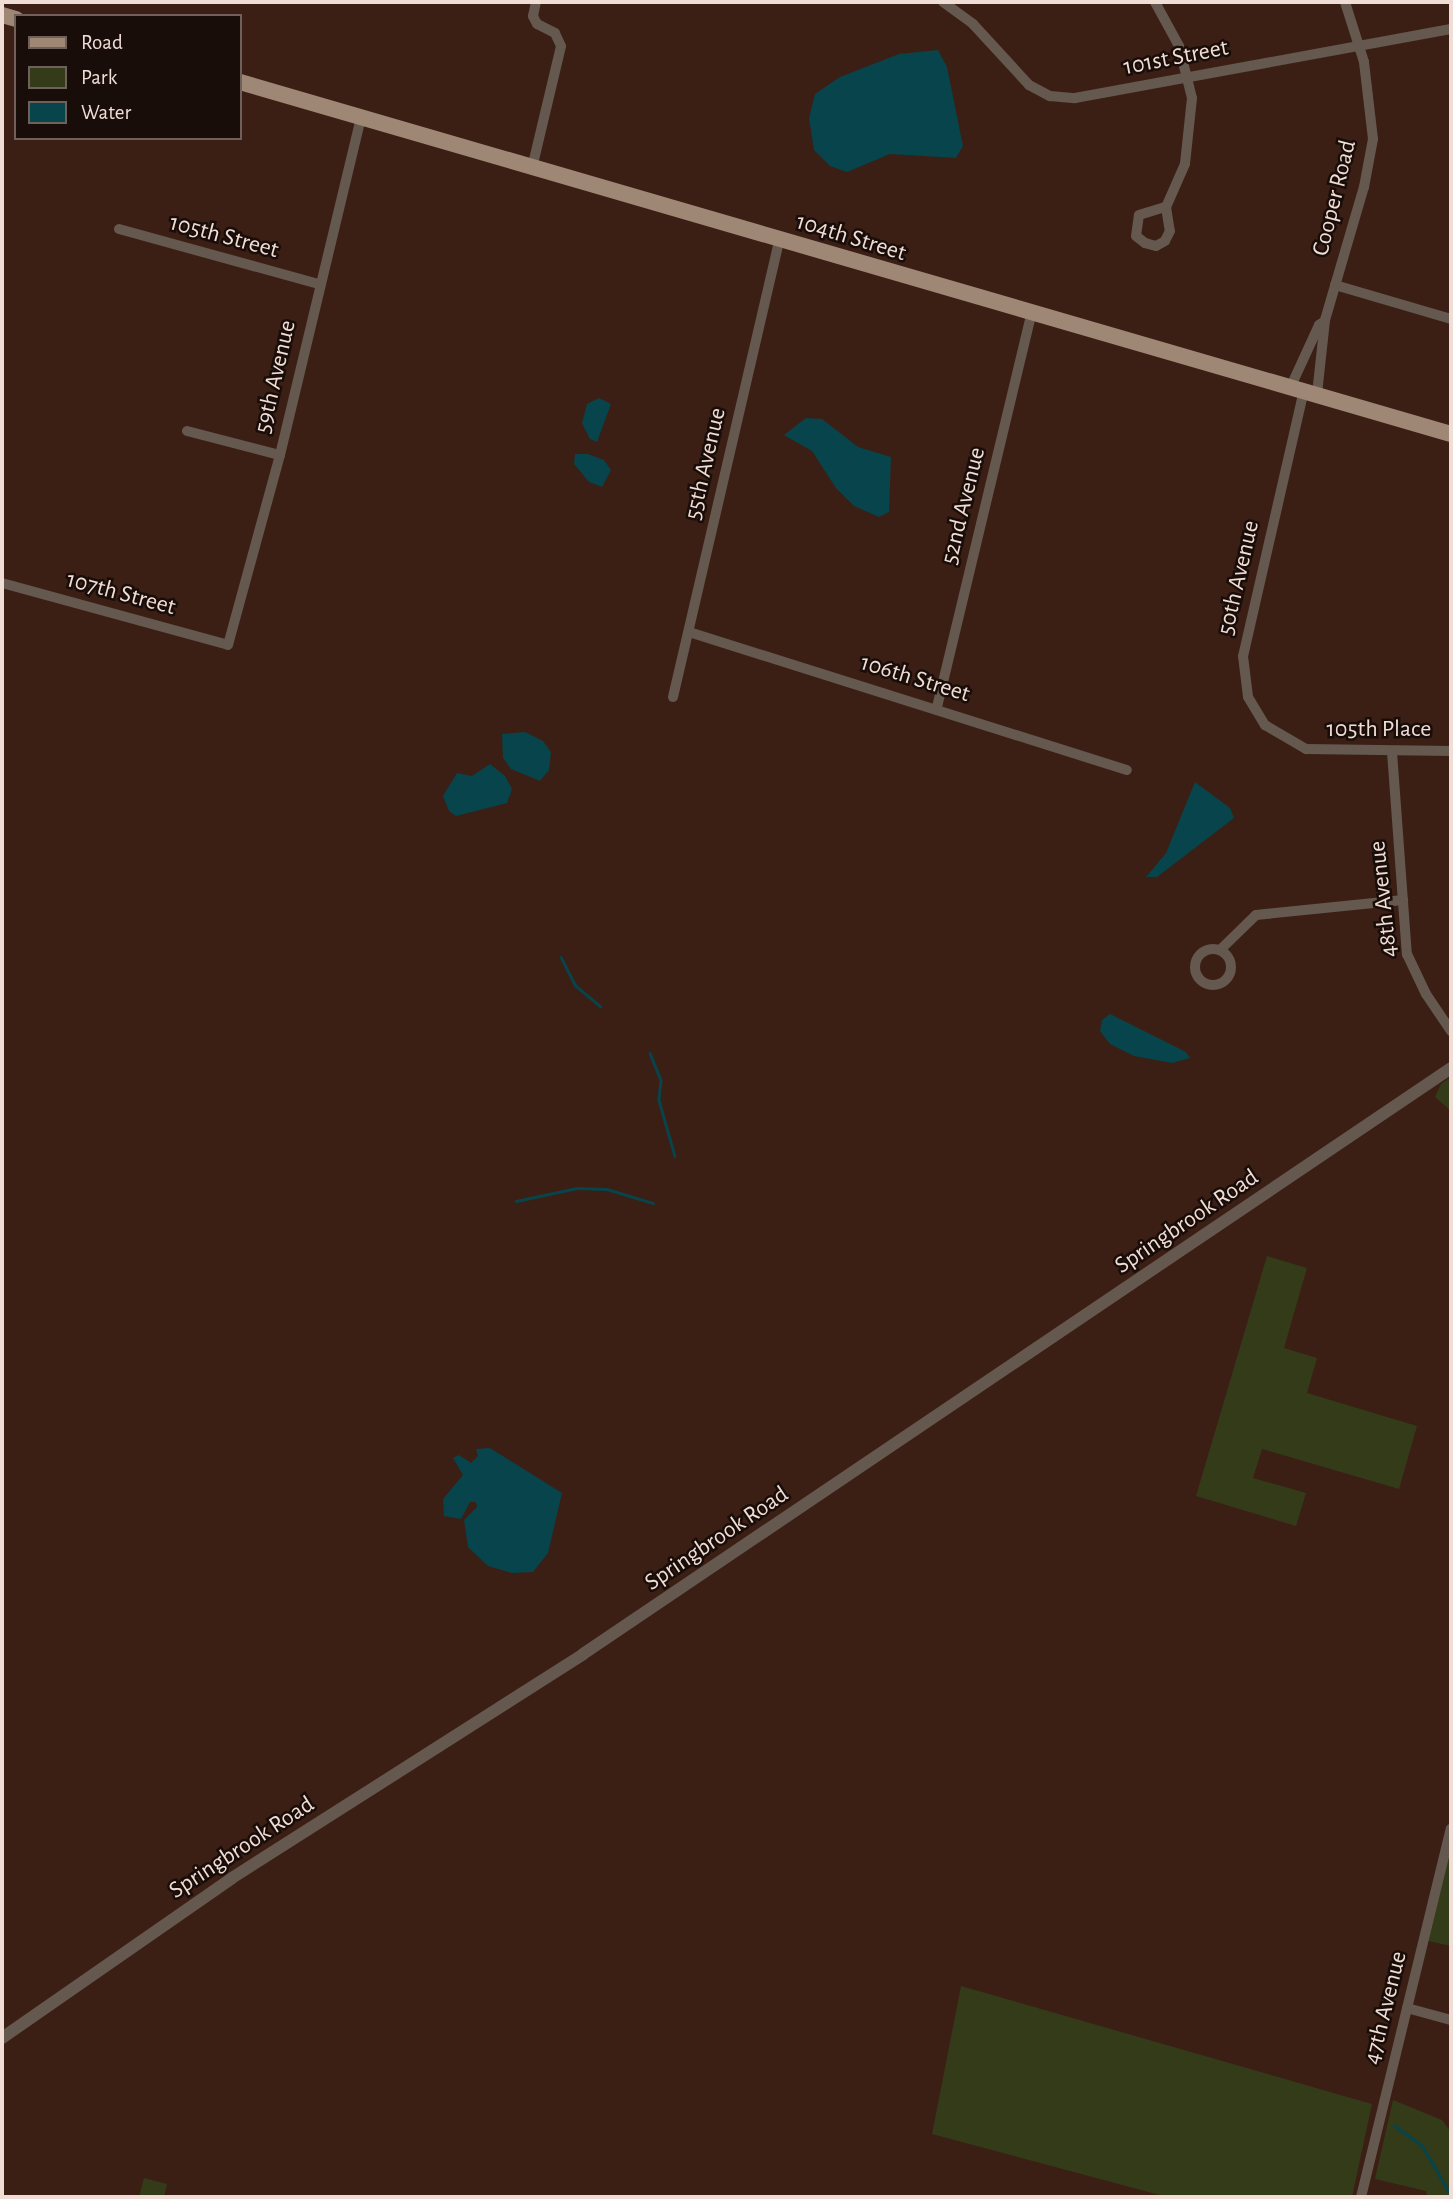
<!DOCTYPE html>
<html>
<head>
<meta charset="utf-8">
<style>
	body { margin:0 }
	#map { position:relative; width:1453px; height:2199px; overflow:hidden; background:#3b1f15; font-family:"Alegreya Sans",sans-serif }
	div>[style] { position:absolute }
	[style*='--x'] { left:calc(var(--x)*1px); top:calc(var(--y)*1px); width:calc(var(--w)*1px); rotate:calc(var(--a)*1deg) }
	.green>* { inset:0; background:#343b19 }
	.water>* { inset:0; background:#07444b }
	.stream>* { height:2.5px; margin:-1.25px; padding:0 1.25px; transform-origin:1.25px; border-radius:1.25px; background:#07444b }
	.minor>* { height:10px; margin:-5px; padding:0 5px; transform-origin:5px; border-radius:5px; background:#64584f }
	.minor>.ring { margin:-5px; padding:0; box-sizing:content-box; background:none; border:10px solid #64584f; border-radius:50% }
	.tertiary>* { height:12px; margin:-6px; padding:0 6px; transform-origin:6px; border-radius:6px; background:#64584f }
	.primary>* { height:16px; margin:-8px; padding:0 8px; transform-origin:8px; border-radius:8px; background:#9f8775 }
	span { translate:-50% -50%; white-space:nowrap; text-align:center; line-height:1.15; -webkit-text-stroke:5px #190d09; paint-order:stroke }
	.street-label { font-size:24px; color:#f0ddd6 }
	.frame { position:absolute; inset:0; border:4px solid #f0ddd6; pointer-events:none }
	.legend { position:absolute; left:14px; top:14px; width:228px; height:126px; box-sizing:border-box; background:#190d09; border:2px solid #6f605b; margin:0; padding:9px 12px; list-style:none; font-size:21px; color:#f0ddd6 }
	.legend li { display:flex; align-items:center; gap:14px; height:35px }
	.legend b { width:35px; border:2px solid #6f605b }
</style>
</head>
<body>
<div id="map">
	<div class="green">
		<i style="clip-path:polygon(1451px 1077px,1451px 1111px,1435px 1097px,1441px 1084px)"></i>
		<i style="clip-path:polygon(1267px 1256px,1307px 1268px,1284px 1348px,1317px 1358px,1307px 1393px,1417px 1426px,1399px 1489px,1262px 1449px,1253px 1478px,1306px 1493px,1296px 1526px,1196px 1496px)"></i>
		<i style="clip-path:polygon(1451px 1829px,1451px 1946px,1424px 1940px)"></i>
		<i style="clip-path:polygon(961px 1986px,1372px 2104px,1352px 2197px,1167px 2197px,932px 2134px)"></i>
		<i style="clip-path:polygon(1393px 2100px,1442px 2120px,1451px 2132px,1451px 2197px,1427px 2197px,1426px 2191px,1375px 2179px)"></i>
		<i style="clip-path:polygon(144px 2178px,167px 2184px,164px 2197px,139px 2197px)"></i>
	</div>
	<div class="water">
		<i style="clip-path:polygon(938px 50px,947px 67px,963px 146px,956px 158px,890px 154px,847px 172px,830px 166px,814px 150px,809px 118px,815px 94px,840px 77px,899px 54px)"></i>
		<i style="clip-path:polygon(599px 398px,611px 404px,597px 442px,590px 439px,582px 423px,587px 404px)"></i>
		<i style="clip-path:polygon(806px 418px,822px 419px,858px 447px,891px 457px,889px 512px,879px 517px,854px 506px,836px 488px,812px 451px,784px 435px)"></i>
		<i style="clip-path:polygon(588px 454px,604px 460px,611px 470px,602px 487px,589px 482px,574px 464px,575px 454px)"></i>
		<i style="clip-path:polygon(525px 732px,543px 741px,551px 752px,549px 770px,540px 781px,511px 769px,503px 758px,502px 734px)"></i>
		<i style="clip-path:polygon(490px 764px,505px 776px,512px 789px,507px 803px,456px 816px,449px 811px,443px 796px,457px 773px,472px 776px)"></i>
		<i style="clip-path:polygon(1195px 782px,1230px 808px,1234px 818px,1157px 877px,1146px 877px,1166px 853px)"></i>
		<i style="clip-path:polygon(1110px 1014px,1186px 1052px,1190px 1058px,1172px 1063px,1134px 1056px,1110px 1044px,1100px 1031px,1102px 1020px)"></i>
		<i style="clip-path:polygon(490px 1448px,562px 1493px,548px 1553px,533px 1572px,512px 1573px,488px 1566px,468px 1547px,464px 1520px,477px 1507px,476px 1502px,470px 1502px,461px 1519px,444px 1516px,443px 1499px,463px 1475px,453px 1458px,459px 1455px,471px 1463px,478px 1456px,476px 1449px)"></i>
	</div>
	<div class="stream">
		<i style="--x:561;--y:957;--w:31;--a:63"></i>
		<i style="--x:575;--y:985;--w:33;--a:40"></i>
		<i style="--x:650;--y:1053;--w:29;--a:68"></i>
		<i style="--x:661;--y:1080;--w:20;--a:96"></i>
		<i style="--x:659;--y:1100;--w:58;--a:74.1"></i>
		<i style="--x:516;--y:1201;--w:62;--a:-12"></i>
		<i style="--x:577;--y:1188;--w:30;--a:2"></i>
		<i style="--x:607;--y:1189;--w:48;--a:16.9"></i>
		<i style="--x:1394;--y:2125;--w:34;--a:36"></i>
		<i style="--x:1422;--y:2145;--w:58;--a:59.9"></i>
	</div>
	<div class="minor">
		<i style="--x:943;--y:2;--w:37;--a:36"></i>
		<i style="--x:973;--y:24;--w:83;--a:47.4"></i>
		<i style="--x:1029;--y:85;--w:24;--a:28"></i>
		<i style="--x:1050;--y:96;--w:25;--a:5"></i>
		<i style="--x:1075;--y:98;--w:382;--a:-10.4"></i>
		<i style="--x:1155;--y:2;--w:50;--a:61.4"></i>
		<i style="--x:1179;--y:46;--w:54;--a:76"></i>
		<i style="--x:1192;--y:98;--w:66;--a:96.1"></i>
		<i style="--x:1185;--y:164;--w:47;--a:113.8"></i>
		<i style="--x:532;--y:168;--w:125;--a:-76.6"></i>
		<i style="--x:561;--y:46;--w:14;--a:-115"></i>
		<i style="--x:555;--y:33;--w:20;--a:-153"></i>
		<i style="--x:537;--y:24;--w:9;--a:-117"></i>
		<i style="--x:533;--y:16;--w:14;--a:-78"></i>
		<i style="--x:1166;--y:207;--w:24;--a:81"></i>
		<i style="--x:1170;--y:231;--w:11;--a:117"></i>
		<i style="--x:1165;--y:241;--w:10;--a:151"></i>
		<i style="--x:1156;--y:246;--w:11;--a:-165"></i>
		<i style="--x:1145;--y:243;--w:11;--a:-142"></i>
		<i style="--x:1136;--y:236;--w:21;--a:-82"></i>
		<i style="--x:1139;--y:215;--w:28;--a:-17"></i>
		<i style="--x:119;--y:229;--w:206;--a:15.4"></i>
		<i style="--x:1335;--y:285;--w:121;--a:16.3"></i>
		<i style="--x:1291;--y:386;--w:67;--a:-65.3"></i>
		<i style="--x:1319;--y:325;--w:7;--a:-34"></i>
		<i style="--x:1304;--y:390;--w:273;--a:102.9"></i>
		<i style="--x:1243;--y:656;--w:41;--a:83"></i>
		<i style="--x:1248;--y:697;--w:33;--a:59"></i>
		<i style="--x:1265;--y:725;--w:48;--a:30.3"></i>
		<i style="--x:1306;--y:749;--w:145;--a:0.8"></i>
		<i style="--x:1317;--y:394;--w:74;--a:-83.8"></i>
		<i style="--x:1325;--y:320;--w:139;--a:-73.7"></i>
		<i style="--x:1364;--y:187;--w:49;--a:-79.4"></i>
		<i style="--x:1373;--y:139;--w:78;--a:-96.7"></i>
		<i style="--x:1364;--y:62;--w:63;--a:-107.6"></i>
		<i style="--x:187;--y:431;--w:96;--a:14.5"></i>
		<i style="--x:2;--y:583;--w:234;--a:15.3"></i>
		<i style="--x:228;--y:645;--w:197;--a:-74.7"></i>
		<i style="--x:280;--y:455;--w:348;--a:-76.5"></i>
		<i style="--x:689;--y:632;--w:459;--a:17.5"></i>
		<i style="--x:673;--y:697;--w:469;--a:-76.9"></i>
		<i style="--x:937;--y:707;--w:402;--a:-76.5"></i>
		<i style="--x:1392;--y:752;--w:203;--a:85.8"></i>
		<i style="--x:1407;--y:954;--w:44;--a:64.6"></i>
		<i style="--x:1426;--y:994;--w:45;--a:56"></i>
		<i class="ring" style="left:1195px;top:949px;width:26px;height:26px"></i>
		<i style="--x:1220;--y:950;--w:50;--a:-44.2"></i>
		<i style="--x:1256;--y:915;--w:148;--a:-5.8"></i>
		<i style="--x:1407;--y:2008;--w:46;--a:15.3"></i>
		<i style="--x:1361;--y:2197;--w:379;--a:-76.3"></i>
	</div>
	<div class="tertiary">
		<i style="--x:2;--y:2038;--w:280;--a:-34.8"></i>
		<i style="--x:232;--y:1878;--w:416;--a:-32.5"></i>
		<i style="--x:583;--y:1654;--w:1047;--a:-34.02"></i>
	</div>
	<div class="primary">
		<i style="--x:2;--y:15;--w:15;--a:16"></i>
		<i style="--x:240;--y:82;--w:1261;--a:16.21"></i>
	</div>
	<div class="street-label">
		<span style="left:1176px;top:58px;rotate:-11deg">101st Street</span>
		<span style="left:1335px;top:198px;rotate:-76deg">Cooper Road</span>
		<span style="left:224px;top:237px;rotate:15deg">105th Street</span>
		<span style="left:851px;top:238px;rotate:17deg">104th Street</span>
		<span style="left:276px;top:377px;rotate:-77deg">59th Avenue</span>
		<span style="left:706px;top:464px;rotate:-77deg">55th Avenue</span>
		<span style="left:964px;top:506px;rotate:-76deg">52nd Avenue</span>
		<span style="left:1239px;top:578px;rotate:-77deg">50th Avenue</span>
		<span style="left:121px;top:594px;rotate:15deg">107th Street</span>
		<span style="left:915px;top:679px;rotate:17deg">106th Street</span>
		<span style="left:1379px;top:730px">105th Place</span>
		<span style="left:1384px;top:899px;rotate:-96deg">48th Avenue</span>
		<span style="left:1187px;top:1222px;rotate:-34deg">Springbrook Road</span>
		<span style="left:717px;top:1539px;rotate:-34deg">Springbrook Road</span>
		<span style="left:242px;top:1848px;rotate:-33deg">Springbrook Road</span>
		<span style="left:1386px;top:2008px;rotate:-76deg">47th Avenue</span>
	</div>
	<div class="frame"></div>
	<ul class="legend">
	<li><b style="height:9px;background:#9f8775"></b>Road</li>
	<li><b style="height:19px;background:#343b19"></b>Park</li>
	<li><b style="height:19px;background:#07444b"></b>Water</li>
	</ul>
</div>
</body>
</html>
